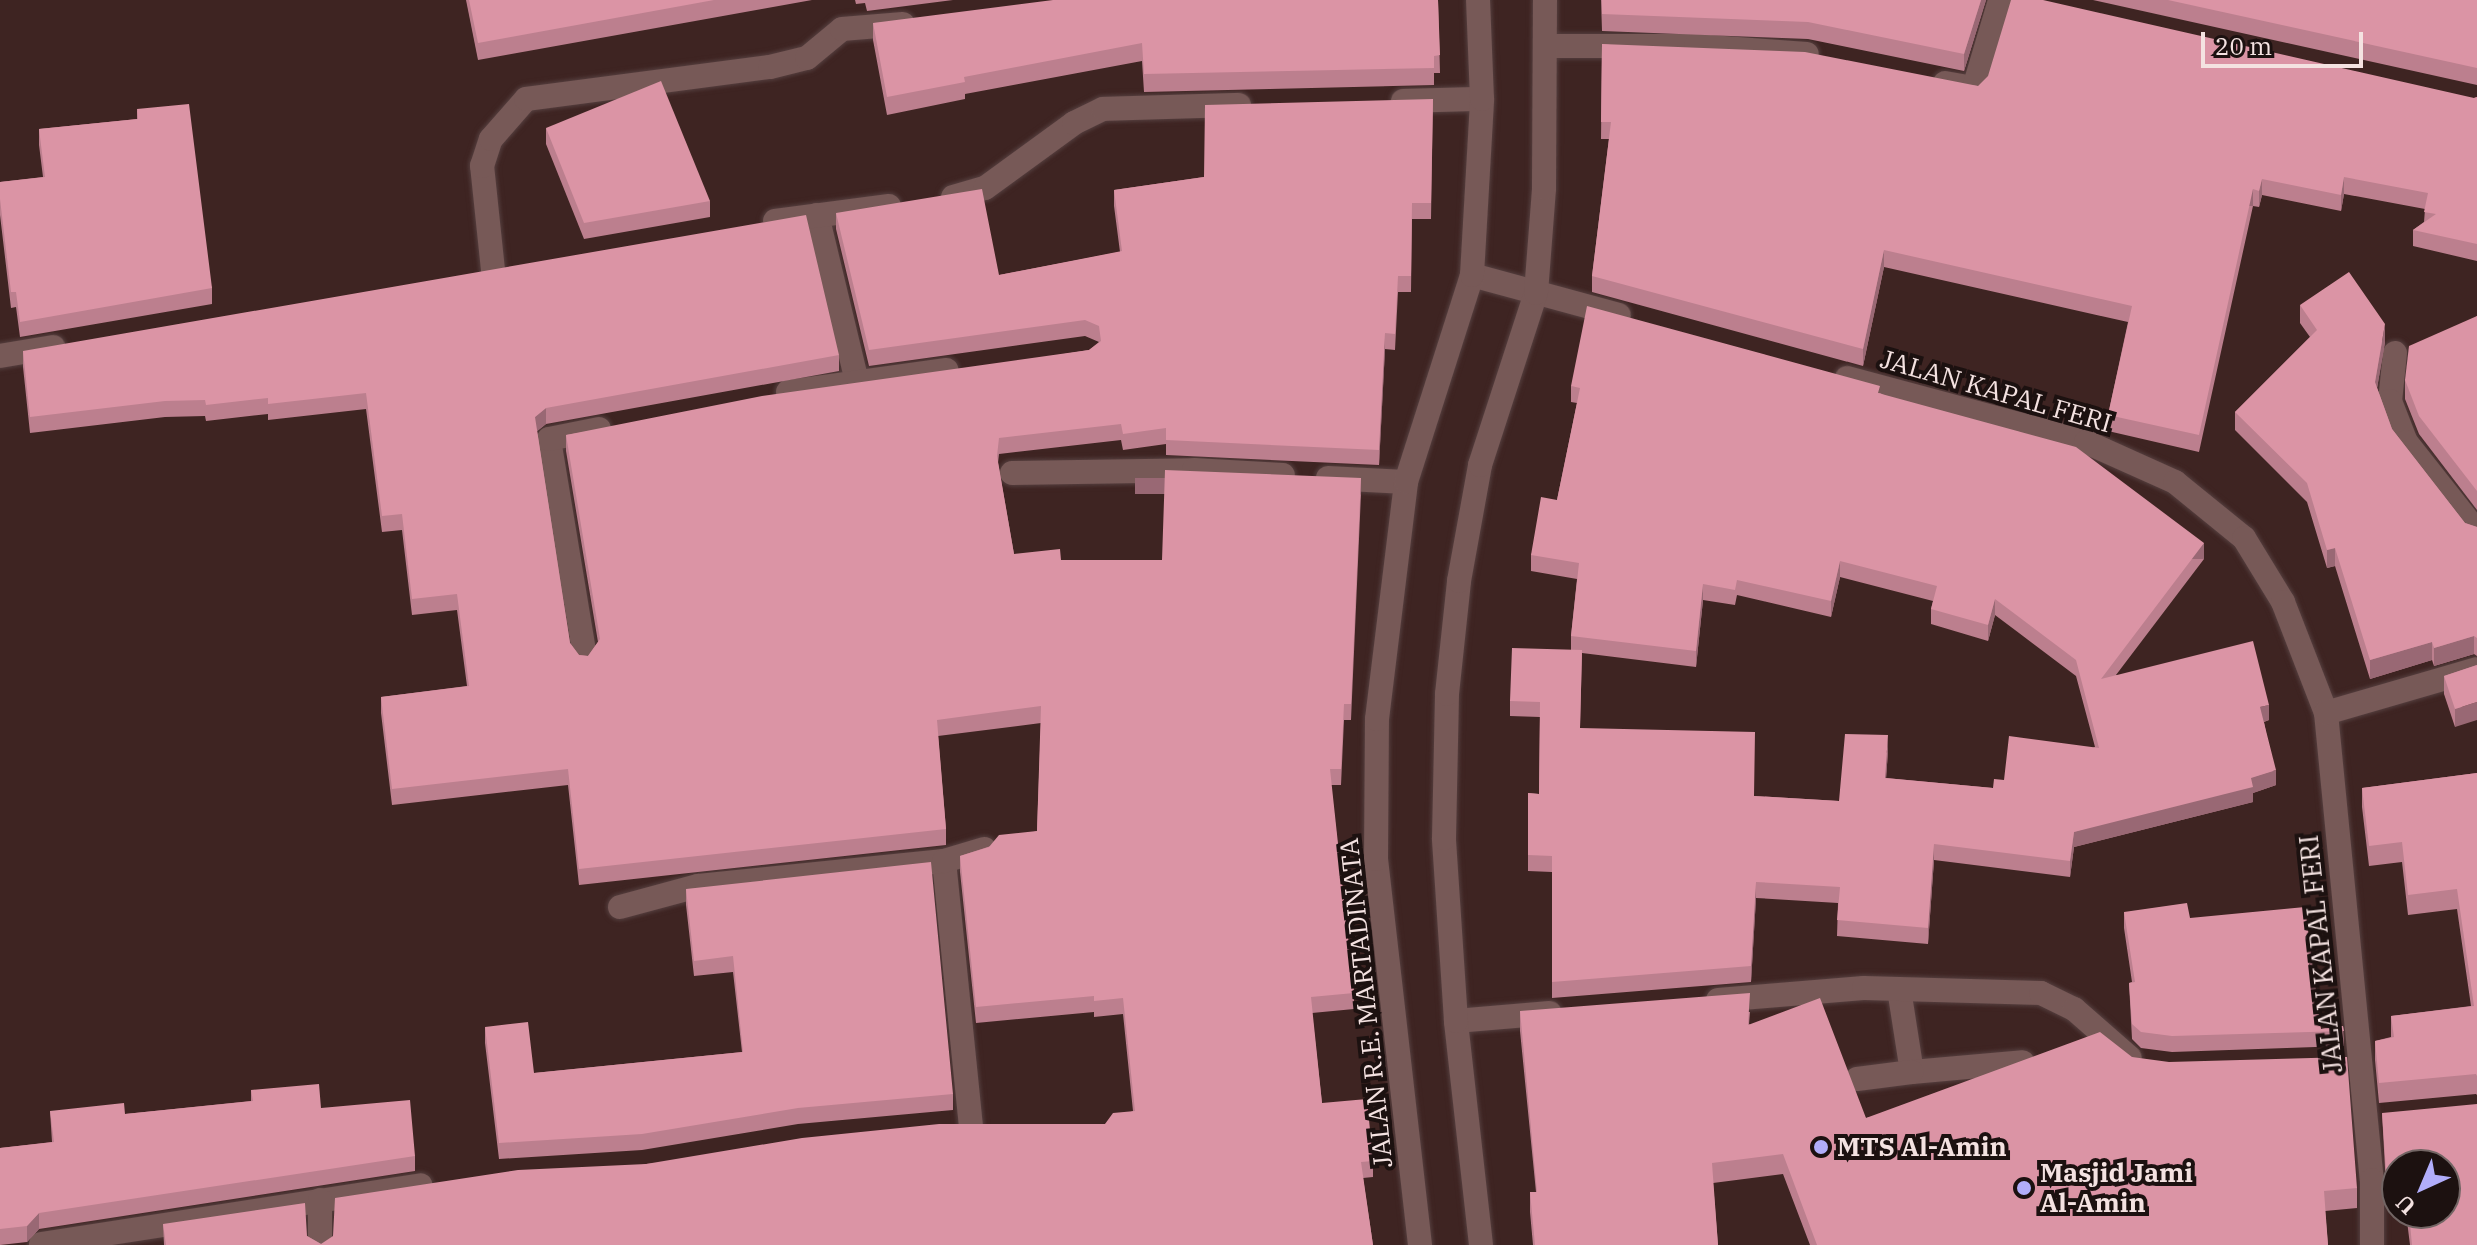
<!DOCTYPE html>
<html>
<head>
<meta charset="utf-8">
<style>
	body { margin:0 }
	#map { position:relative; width:2477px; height:1245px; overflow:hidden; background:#3e2422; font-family:"IBM Plex Serif",serif }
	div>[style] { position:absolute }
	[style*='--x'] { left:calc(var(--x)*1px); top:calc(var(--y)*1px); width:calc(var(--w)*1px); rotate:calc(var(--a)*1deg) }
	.roads { filter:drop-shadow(0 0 2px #553f3f) drop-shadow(0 0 2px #553f3f) }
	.minor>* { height:24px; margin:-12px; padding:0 12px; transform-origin:12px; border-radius:12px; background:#775957 }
	.wall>* { inset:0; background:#bc7f8e }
	.shaded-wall>* { inset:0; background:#996874; transform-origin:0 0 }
	.building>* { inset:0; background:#db94a5 }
	.dots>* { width:22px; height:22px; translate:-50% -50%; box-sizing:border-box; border:4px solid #1c1110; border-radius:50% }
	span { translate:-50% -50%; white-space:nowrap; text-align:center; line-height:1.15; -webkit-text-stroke:8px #1c1110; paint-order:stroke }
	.street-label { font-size:26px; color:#f4e2e1 }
	.poi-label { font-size:26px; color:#f4e2e1; font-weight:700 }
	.left { translate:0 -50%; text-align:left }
	.north { position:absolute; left:2381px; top:1149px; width:80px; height:80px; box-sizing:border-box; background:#1c1110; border:2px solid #726564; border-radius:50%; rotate:224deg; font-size:22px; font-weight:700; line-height:32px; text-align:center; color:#f4e2e1 }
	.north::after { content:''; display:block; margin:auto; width:28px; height:36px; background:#b1adfa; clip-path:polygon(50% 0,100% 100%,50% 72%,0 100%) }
	.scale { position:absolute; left:2201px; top:32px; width:162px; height:36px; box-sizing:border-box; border:4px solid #f4e2e1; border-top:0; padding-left:10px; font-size:24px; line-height:28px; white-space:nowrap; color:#f4e2e1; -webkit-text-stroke:6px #1c1110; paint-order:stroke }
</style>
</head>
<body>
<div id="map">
	<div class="roads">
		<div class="minor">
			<i style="--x:1545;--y:46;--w:151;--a:0"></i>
			<i style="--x:1696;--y:46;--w:111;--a:4.1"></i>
			<i style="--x:1945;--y:83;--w:29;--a:10"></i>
			<i style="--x:1974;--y:88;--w:92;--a:-73.5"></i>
			<i style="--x:1403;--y:101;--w:79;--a:-1.5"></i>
			<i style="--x:953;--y:197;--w:33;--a:-16"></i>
			<i style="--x:985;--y:188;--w:110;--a:-36.1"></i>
			<i style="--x:1074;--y:123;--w:32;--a:-26"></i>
			<i style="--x:1103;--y:109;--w:136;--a:-1.7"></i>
			<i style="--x:817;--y:215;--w:172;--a:76.5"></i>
			<i style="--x:775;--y:221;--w:115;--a:-7.5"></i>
			<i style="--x:493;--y:270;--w:105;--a:-96"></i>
			<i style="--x:482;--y:166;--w:28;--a:-72"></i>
			<i style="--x:491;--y:139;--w:53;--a:-48.8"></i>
			<i style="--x:526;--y:99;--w:246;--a:-7.5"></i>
			<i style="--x:770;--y:67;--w:38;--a:-14"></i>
			<i style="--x:807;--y:58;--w:45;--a:-39.6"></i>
			<i style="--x:842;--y:29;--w:61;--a:-4.7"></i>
			<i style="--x:1472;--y:275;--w:152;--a:15.2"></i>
			<i style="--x:2395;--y:353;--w:48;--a:95.9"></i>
			<i style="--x:2390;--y:401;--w:44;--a:68.7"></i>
			<i style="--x:2406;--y:442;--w:115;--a:51.7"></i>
			<i style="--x:0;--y:356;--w:54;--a:-9.6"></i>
			<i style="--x:1847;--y:378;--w:247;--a:15"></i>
			<i style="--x:2086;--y:442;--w:98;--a:24.2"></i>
			<i style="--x:2175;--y:482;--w:89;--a:39.1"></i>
			<i style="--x:2244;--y:538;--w:75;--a:58.6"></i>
			<i style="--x:2283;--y:602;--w:119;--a:68.8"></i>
			<i style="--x:2326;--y:713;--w:469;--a:84.4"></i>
			<i style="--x:2372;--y:1180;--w:65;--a:90"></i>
			<i style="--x:788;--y:392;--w:160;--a:-7.9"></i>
			<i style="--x:1012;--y:473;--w:182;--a:-0.9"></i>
			<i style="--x:1194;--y:470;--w:89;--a:3.2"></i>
			<i style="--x:1328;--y:478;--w:78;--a:2.9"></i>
			<i style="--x:585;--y:657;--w:221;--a:-99.4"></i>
			<i style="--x:549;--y:439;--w:51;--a:-11.3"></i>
			<i style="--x:2326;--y:713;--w:157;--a:-16.2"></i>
			<i style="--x:944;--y:861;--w:266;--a:84.2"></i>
			<i style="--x:620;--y:907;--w:81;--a:-15.1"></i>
			<i style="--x:698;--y:886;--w:247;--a:-5.8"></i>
			<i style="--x:944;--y:861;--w:42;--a:-16.7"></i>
			<i style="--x:1899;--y:989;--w:84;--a:81.1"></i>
			<i style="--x:1912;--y:1072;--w:111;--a:-5.1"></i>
			<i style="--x:1718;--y:1000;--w:146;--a:-4.7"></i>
			<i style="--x:1864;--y:988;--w:177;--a:1.6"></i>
			<i style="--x:2041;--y:993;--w:37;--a:26"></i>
			<i style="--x:2074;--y:1009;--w:74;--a:41.2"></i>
			<i style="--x:1456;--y:1021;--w:94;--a:-4.9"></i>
			<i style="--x:1857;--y:1079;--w:55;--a:-7.3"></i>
			<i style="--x:41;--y:1244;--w:384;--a:-8.8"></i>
			<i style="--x:320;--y:1245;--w:45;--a:-90"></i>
			<i style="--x:1420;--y:1245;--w:388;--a:-96.5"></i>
			<i style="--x:1376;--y:859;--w:140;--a:-89.6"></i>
			<i style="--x:1377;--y:719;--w:239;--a:-83"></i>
			<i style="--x:1406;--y:482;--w:217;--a:-72.3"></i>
			<i style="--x:1472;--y:275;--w:176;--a:-86.7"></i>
			<i style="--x:1482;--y:99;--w:99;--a:-92.3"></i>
			<i style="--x:1481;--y:1245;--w:225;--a:-96.4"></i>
			<i style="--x:1456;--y:1021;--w:183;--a:-93.8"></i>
			<i style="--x:1444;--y:838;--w:144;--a:-88.8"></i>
			<i style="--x:1447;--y:694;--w:114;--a:-83.9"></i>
			<i style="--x:1459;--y:581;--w:118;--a:-79.7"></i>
			<i style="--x:1480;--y:465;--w:181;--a:-72"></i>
			<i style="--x:1536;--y:293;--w:105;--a:-85.6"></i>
			<i style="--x:1544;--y:188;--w:188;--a:-89.7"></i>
		</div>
	</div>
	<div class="wall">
		<i style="clip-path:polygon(466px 0,812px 0,478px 60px)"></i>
		<i style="clip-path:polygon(855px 0,953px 0,867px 11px,865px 3px,856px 4px)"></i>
		<i style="clip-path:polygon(1438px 0,1440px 73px,1434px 73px,1434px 85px,1144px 92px,1142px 61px,965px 94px,965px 99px,887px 115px,873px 40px,873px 23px)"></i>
		<i style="clip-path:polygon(1601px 0,1986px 0,1964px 71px,1808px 39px,1602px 31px)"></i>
		<i style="clip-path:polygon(2093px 0,2477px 0,2477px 85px)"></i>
		<i style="clip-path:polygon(1602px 44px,1978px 86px,2474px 98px,2477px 97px,2477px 261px,2413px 246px,2413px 230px,2424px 222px,2425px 209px,2344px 194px,2341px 211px,2262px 195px,2259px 207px,2253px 206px,2199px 452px,2108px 431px,2108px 415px,2128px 322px,1884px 267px,1863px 366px,1592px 292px,1592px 276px,1609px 139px,1601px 139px)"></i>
		<i style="clip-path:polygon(1433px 99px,1431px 219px,1412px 219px,1411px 292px,1398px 292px,1395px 350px,1385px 349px,1379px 465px,1166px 455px,1166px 444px,1123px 450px,1121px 440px,999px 454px,998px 463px,1014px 554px,1061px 560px,1162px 560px,1361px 494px,1351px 720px,1344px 720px,1341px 785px,1331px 785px,1354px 993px,1354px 1009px,1312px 1013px,1322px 1103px,1373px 1161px,1373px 1177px,1363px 1178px,1373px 1245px,164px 1245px,163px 1224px,307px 1236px,321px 1244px,646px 1164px,1105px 1124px,1133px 1111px,1123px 1014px,1094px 1017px,1094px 1012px,976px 1023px,960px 872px,960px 856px,1037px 831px,1041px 723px,938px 736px,946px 829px,946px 845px,579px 885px,568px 785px,392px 805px,381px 713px,381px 697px,467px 686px,457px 610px,412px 615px,402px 530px,382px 532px,366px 409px,268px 420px,268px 414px,206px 421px,205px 416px,165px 417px,30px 433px,23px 367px,23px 351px,839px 355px,839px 371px,546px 424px,537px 431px,570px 643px,579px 655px,588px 656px,598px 642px,566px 451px,566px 435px,1089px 350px,1099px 342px,1085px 336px,869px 366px,836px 229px,836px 213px,999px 275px,1120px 252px,1114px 206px,1114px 190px,1204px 177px)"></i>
		<i style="clip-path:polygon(137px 109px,212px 288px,212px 304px,20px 337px,16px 307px,11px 308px,0 215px,0 182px,43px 177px,39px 145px,39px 129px,137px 119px)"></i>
		<i style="clip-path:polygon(546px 128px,710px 201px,710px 217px,584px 239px,546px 144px)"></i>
		<i style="clip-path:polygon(2300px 305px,2385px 342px,2377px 388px,2392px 429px,2465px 523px,2477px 527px,2477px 656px,2474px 654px,2434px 666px,2432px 660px,2370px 679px,2335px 566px,2327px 568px,2307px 502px,2235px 430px,2235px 412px,2310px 337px,2300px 323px)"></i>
		<i style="clip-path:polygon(2477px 316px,2477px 510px,2419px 434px,2405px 399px,2405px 380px)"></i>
		<i style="clip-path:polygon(evenodd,1571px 386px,1880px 393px,2204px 559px,2116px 675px,2269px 720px,2264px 722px,2276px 785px,2253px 793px,2253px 802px,2074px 847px,2070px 877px,1934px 860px,1928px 944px,1837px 936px,1838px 903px,1756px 898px,1751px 982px,1552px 998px,1552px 872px,1528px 871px,1528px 793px,1539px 794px,1540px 717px,1510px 716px,1510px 701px,1571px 650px,1571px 636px,1577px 579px,1531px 571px,1531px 555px,1557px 500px,1577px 403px,1571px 402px,1571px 386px,1840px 577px,1933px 601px,1931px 609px,1931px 624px,1988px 641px,1995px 615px,2076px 676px,2095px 747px,2004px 780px,1993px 788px,1886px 778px,1888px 751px,1839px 801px,1754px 796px,1580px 728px,1582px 653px,1696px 667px,1703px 600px,1735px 605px,1737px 595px,1831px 617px,1840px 577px)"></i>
		<i style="clip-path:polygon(2477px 665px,2455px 727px,2444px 694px,2444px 676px)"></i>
		<i style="clip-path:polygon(2477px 773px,2477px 1095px,2476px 1094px,2379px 1103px,2375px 1060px,2375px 1041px,2391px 1037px,2391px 1016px,2471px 1006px,2457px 909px,2408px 915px,2402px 862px,2369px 866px,2362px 807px,2362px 788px)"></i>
		<i style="clip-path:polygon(686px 889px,953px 1094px,953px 1110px,798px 1124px,642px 1150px,499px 1159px,485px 1043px,485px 1027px,534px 1073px,742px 1052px,733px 972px,694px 976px,686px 905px)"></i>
		<i style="clip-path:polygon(2124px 912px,2190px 918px,2321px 1029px,2343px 1026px,2344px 1046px,2172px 1052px,2141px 1048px,2132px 1039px,2129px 983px,2132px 982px,2124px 928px)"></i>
		<i style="clip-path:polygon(1520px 1011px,1750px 1012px,1749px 1024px,1866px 1118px,2132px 1057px,2357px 1188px,2357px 1208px,2325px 1211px,2328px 1245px,1810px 1245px,1783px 1174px,1713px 1183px,1718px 1245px,1533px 1245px,1530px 1212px,1530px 1192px,1536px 1192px,1520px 1031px)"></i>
		<i style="clip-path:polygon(251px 1090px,321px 1108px,415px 1156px,415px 1171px,39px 1229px,27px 1242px,0 1245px,0 1148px,52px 1142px,50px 1111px,125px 1114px,251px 1101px)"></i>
		<i style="clip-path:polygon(2382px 1113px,2477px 1245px,2410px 1245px,2406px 1213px,2445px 1213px,2397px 1165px,2397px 1204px,2387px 1205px)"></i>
	</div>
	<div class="shaded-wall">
		<i style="clip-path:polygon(1981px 0,1986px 0,1964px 71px,1964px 54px)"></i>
		<i style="clip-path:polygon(2344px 177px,2344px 194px,2341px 211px,2341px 195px)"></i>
		<i style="clip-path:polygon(2262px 179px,2262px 195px,2259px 207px,2259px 191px)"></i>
		<i style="left:2253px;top:189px;width:17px;height:252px;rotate:90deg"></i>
		<i style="clip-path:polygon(1884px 250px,1884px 267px,1863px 366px,1863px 349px)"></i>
		<i style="clip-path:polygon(2385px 324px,2385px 342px,2375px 400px,2375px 382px)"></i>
		<i style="clip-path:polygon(1385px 333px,1385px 349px,1379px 465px,1379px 450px)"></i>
		<i style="clip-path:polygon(546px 408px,546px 424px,535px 433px,535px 417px)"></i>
		<i style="left:1361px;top:478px;width:16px;height:226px;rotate:90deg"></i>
		<i style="left:2204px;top:543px;width:16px;height:171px;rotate:90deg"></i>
		<i style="clip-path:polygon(2335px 548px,2335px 566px,2327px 568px,2327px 550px)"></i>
		<i style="clip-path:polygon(1840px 561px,1840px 577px,1831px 617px,1831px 601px)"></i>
		<i style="clip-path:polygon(1703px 584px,1703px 600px,1696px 667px,1696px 651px)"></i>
		<i style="clip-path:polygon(1995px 599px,1995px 615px,1988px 641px,1988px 625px)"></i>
		<i style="clip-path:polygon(2474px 636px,2474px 654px,2434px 666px,2434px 648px)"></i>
		<i style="clip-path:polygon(2432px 642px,2432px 660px,2370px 679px,2370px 660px)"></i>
		<i style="clip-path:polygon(2477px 702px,2477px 720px,2455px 727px,2455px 709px)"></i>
		<i style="clip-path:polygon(2269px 705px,2269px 720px,2260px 723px,2260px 707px)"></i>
		<i style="clip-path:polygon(1888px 735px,1888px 751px,1885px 794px,1885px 778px)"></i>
		<i style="clip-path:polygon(2276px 770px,2276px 785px,2253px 793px,2253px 802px,2074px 847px,2070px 877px,2070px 861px,2074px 832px)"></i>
		<i style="clip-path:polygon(1934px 844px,1934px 860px,1928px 944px,1928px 928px)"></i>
		<i style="clip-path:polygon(1756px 882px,1756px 898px,1751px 982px,1751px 966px)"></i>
		<i style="clip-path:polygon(39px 1213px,39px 1229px,27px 1242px,27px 1226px)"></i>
	</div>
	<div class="building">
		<i style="clip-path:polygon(469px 0,714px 0,478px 43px)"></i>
		<i style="clip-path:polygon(1053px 0,1438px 0,1440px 55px,1434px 56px,1434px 68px,1144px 74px,1142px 43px,964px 77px,965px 82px,887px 97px,873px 23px)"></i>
		<i style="clip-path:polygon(1602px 0,1981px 0,1964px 54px,1808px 22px,1602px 14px)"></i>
		<i style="clip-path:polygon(2011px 0,2043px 0,2474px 98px,2477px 97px,2477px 244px,2413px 230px,2436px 214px,2424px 212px,2428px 193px,2344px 177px,2341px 195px,2262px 179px,2259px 191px,2253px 189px,2199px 435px,2108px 415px,2132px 306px,1884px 250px,1863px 349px,1592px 276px,1611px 122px,1601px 122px,1602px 44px,1805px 52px,1978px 86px,1988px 76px)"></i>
		<i style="clip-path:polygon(2168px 0,2477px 0,2477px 68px)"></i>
		<i style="clip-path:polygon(661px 81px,710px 201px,584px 223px,546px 128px)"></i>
		<i style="clip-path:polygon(1433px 99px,1431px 203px,1412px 203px,1411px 276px,1398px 276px,1395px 334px,1385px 333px,1379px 450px,1166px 440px,1166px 428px,1123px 434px,1121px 424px,999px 438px,997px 456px,1014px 554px,1060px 549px,1061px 560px,1162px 560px,1165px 470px,1361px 478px,1351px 704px,1344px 704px,1341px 769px,1330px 769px,1354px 993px,1311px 997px,1322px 1103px,1367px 1099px,1373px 1161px,1361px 1162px,1373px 1245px,166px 1245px,163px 1224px,305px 1203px,307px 1236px,321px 1244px,333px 1236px,335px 1198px,518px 1170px,646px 1164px,802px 1138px,939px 1124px,1105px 1124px,1113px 1113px,1135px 1111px,1123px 998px,1094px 1001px,1094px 996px,976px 1007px,960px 856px,989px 847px,999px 835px,1037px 831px,1041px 706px,937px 720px,946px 829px,579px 869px,568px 769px,392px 789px,381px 697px,469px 686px,457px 594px,412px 599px,402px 514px,382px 516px,366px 393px,268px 404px,268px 398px,206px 405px,205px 400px,165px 401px,30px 417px,23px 351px,806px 215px,839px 355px,546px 408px,535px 417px,570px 643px,579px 655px,588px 656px,600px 639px,566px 435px,762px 396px,1089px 350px,1101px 341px,1099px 326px,1085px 320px,869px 350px,836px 213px,982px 189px,999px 275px,1122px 251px,1114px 190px,1204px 177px,1205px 105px)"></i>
		<i style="clip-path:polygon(189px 104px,212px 288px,20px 322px,16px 292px,11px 292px,0 199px,0 182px,45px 177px,39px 129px,138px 119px,137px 109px)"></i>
		<i style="clip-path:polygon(2349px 272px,2385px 324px,2375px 382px,2392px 429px,2465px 523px,2477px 527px,2477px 638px,2474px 636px,2434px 648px,2432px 642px,2370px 660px,2335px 548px,2327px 550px,2307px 483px,2235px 412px,2317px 330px,2300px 305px)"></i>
		<i style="clip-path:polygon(1587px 306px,1880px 386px,1878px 393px,2076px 447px,2204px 543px,2101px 679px,2253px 641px,2269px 705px,2260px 707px,2276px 770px,2251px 778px,2253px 787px,2074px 832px,2070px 861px,1934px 844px,1928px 928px,1837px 920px,1840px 887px,1756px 882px,1751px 966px,1552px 982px,1552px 856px,1528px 855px,1528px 793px,1539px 794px,1540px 702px,1510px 701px,1512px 648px,1582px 650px,1580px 728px,1755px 732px,1754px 796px,1839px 801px,1845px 734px,1888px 735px,1885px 778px,1993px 788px,1994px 779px,2004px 780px,2009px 736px,2099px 748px,2076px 660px,1995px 599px,1988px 625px,1931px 609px,1937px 586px,1840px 561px,1831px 601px,1737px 580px,1735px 590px,1703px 584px,1696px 651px,1571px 636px,1579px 563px,1531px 555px,1541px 497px,1557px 500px,1580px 388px,1571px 386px)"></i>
		<i style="clip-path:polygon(2477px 316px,2477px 491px,2419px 416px,2405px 380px,2409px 346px)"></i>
		<i style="clip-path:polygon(2477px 665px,2477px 702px,2455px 709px,2444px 676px)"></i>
		<i style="clip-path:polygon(2477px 773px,2477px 1076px,2476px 1074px,2379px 1083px,2375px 1041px,2394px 1037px,2391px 1016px,2474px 1006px,2457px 889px,2408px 895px,2402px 842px,2369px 846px,2362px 788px)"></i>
		<i style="clip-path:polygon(931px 862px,953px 1094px,798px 1108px,642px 1134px,499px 1143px,485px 1027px,528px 1022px,534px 1073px,743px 1052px,733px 956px,694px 961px,686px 889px)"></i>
		<i style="clip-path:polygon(2187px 903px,2190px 918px,2305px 907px,2321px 1029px,2343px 1026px,2344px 1031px,2172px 1036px,2141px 1032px,2132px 1024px,2129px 983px,2135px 982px,2124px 912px)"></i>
		<i style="clip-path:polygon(1750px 993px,1748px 1025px,1820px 998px,1866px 1118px,2100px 1032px,2132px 1057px,2169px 1062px,2347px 1057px,2357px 1188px,2324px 1191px,2328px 1245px,1817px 1245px,1783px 1154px,1712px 1163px,1718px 1245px,1535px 1245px,1530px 1192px,1537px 1192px,1520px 1011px)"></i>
		<i style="clip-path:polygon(319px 1084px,321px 1108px,410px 1100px,415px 1156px,39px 1213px,27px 1226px,0 1229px,0 1148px,54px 1142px,50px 1111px,124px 1103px,125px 1114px,253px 1101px,251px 1090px)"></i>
		<i style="clip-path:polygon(2477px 1104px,2477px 1245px,2412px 1245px,2409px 1213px,2445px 1213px,2445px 1165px,2397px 1165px,2397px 1184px,2387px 1185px,2382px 1113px)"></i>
	</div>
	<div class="dots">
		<i style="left:1821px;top:1147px;background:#b1adfa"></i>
		<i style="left:2024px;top:1188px;background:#b1adfa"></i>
	</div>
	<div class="street-label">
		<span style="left:1996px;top:391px;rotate:16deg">JALAN KAPAL FERI</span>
		<span style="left:2321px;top:954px;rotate:-96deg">JALAN KAPAL FERI</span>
		<span style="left:1366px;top:1003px;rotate:-96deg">JALAN R.E. MARTADINATA</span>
	</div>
	<div class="poi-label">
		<span class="left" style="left:1837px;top:1147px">MTS Al-Amin</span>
		<span class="left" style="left:2040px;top:1188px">Masjid Jami<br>Al-Amin</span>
	</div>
	<div class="north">U</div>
	<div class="scale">20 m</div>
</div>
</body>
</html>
